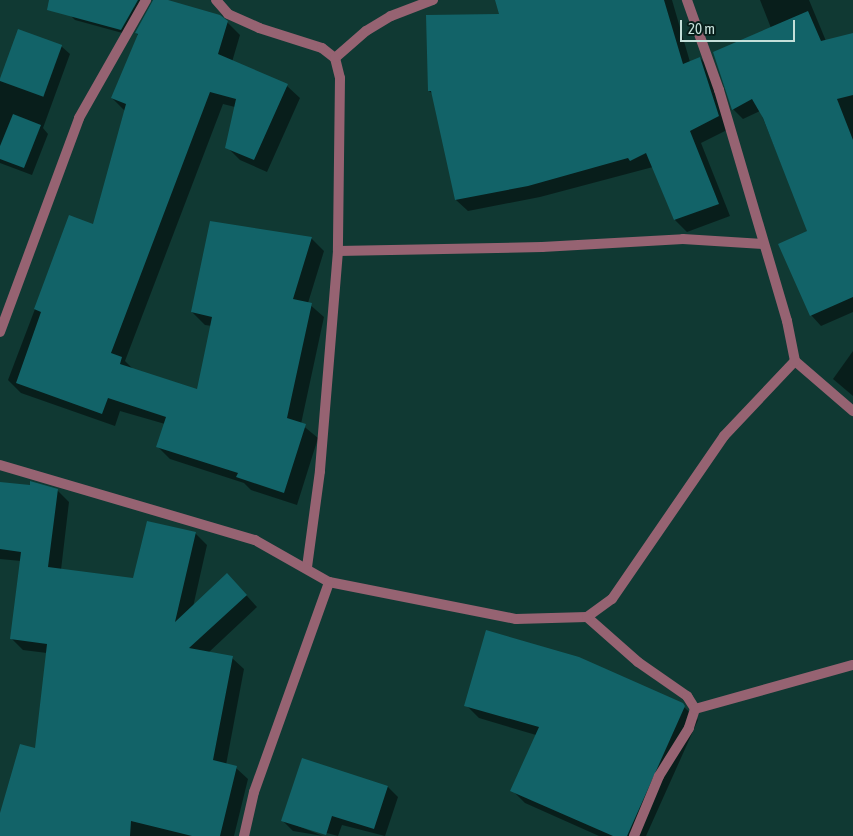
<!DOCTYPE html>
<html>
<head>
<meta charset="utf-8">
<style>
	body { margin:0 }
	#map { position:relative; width:853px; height:836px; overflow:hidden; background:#103933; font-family:"Asap Condensed",sans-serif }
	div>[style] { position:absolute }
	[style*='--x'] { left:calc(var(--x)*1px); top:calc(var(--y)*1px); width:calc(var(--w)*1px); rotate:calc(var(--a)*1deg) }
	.shadow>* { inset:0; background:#0007 }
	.building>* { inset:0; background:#126368; transform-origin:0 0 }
	.minor>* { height:10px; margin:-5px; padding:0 5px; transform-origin:5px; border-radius:5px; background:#966372 }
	span { translate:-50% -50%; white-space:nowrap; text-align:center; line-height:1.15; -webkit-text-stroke:4px #071e1a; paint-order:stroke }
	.scale { position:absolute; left:680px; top:20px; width:115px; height:22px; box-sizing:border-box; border:2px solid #c5e0da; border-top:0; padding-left:6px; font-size:15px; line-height:18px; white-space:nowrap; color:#c5e0da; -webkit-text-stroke:4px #071e1a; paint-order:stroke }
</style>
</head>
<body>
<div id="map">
	<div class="shadow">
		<i style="clip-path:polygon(74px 0,146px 0,126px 34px,75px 20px,70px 15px)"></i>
		<i style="clip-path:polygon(153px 0,227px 22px,240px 35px,232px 62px,287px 86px,300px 98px,267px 172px,240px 160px,227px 147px,235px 107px,223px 104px,125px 361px,134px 370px,198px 390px,212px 326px,205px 325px,192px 312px,311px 238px,324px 251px,308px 303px,324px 317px,301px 424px,318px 438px,297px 505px,251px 490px,244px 483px,170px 459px,157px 446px,165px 424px,120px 411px,115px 426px,21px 393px,8px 380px,70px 217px,94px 226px,125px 111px,112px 98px,139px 36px,136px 33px)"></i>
		<i style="clip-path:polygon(498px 0,672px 0,690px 62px,700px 58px,712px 70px,731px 128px,701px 143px,730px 216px,687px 232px,675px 220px,653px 167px,540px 197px,468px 211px,456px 200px,434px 95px,429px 91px,501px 15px)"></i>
		<i style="clip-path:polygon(760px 0,809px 0,826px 41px,853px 35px,853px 312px,821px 326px,811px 315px,809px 232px,760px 111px,743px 119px,733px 109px,771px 28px)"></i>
		<i style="clip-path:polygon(61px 46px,70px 54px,43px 128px,48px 134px,32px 175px,0 163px,0 80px)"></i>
		<i style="clip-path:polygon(853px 351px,853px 396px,833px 379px)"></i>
		<i style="clip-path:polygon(0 483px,57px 490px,69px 502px,61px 570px,134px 580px,195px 533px,207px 545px,193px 607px,239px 587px,257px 607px,208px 653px,232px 658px,244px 669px,226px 765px,236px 768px,248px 779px,234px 836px,0 836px,0 818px,36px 750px,47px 653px,23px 650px,11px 638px,21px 561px,0 559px)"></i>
		<i style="clip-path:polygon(579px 658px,685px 708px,698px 720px,646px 836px,599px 836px,525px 803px,512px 790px,536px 735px,479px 718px,466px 705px)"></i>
		<i style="clip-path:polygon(303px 760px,388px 787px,398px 797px,385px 836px,342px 825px,338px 836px,293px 824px,323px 836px,293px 831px,283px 821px)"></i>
	</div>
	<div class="building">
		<i style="clip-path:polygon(49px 0,138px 0,121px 30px,47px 10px)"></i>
		<i style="clip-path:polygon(153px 0,168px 0,220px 15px,228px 21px,218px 54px,288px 84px,254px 160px,225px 148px,236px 99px,210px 92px,111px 353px,122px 357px,120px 364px,197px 389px,212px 317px,191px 312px,210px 221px,312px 237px,293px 299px,312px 303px,287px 418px,306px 424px,284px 493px,236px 477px,238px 473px,156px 447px,166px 417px,108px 398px,102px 414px,16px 383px,41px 312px,34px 309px,69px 215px,93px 224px,126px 104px,111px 98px,138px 34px,135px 33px)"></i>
		<i style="clip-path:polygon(495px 0,664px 0,683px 64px,700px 57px,719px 116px,690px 131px,719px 204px,674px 220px,646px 153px,630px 161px,628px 158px,528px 186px,455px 200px,431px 91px,428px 91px,426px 15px,499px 14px)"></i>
		<i style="clip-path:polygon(808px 11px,821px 41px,853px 33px,853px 95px,837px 99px,853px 140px,853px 297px,810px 316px,778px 244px,807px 231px,763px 118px,752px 99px,732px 110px,713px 52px)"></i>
		<i style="left:18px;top:29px;width:47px;height:55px;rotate:20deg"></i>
		<i style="clip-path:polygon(13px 114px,41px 125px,24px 168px,0 159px,0 146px)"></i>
		<i style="clip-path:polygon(30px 481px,58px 489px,48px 567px,133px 578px,147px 521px,196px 532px,175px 622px,227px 573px,247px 595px,189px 648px,233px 656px,213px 760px,237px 766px,220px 836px,192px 836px,131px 821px,130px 836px,0 836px,0 813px,20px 744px,35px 748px,47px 644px,10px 639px,21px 552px,0 549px,0 482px,30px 485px)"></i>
		<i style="clip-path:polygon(486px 630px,579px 657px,683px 703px,685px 706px,627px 836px,613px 836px,510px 791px,539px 727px,464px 706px)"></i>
		<i style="clip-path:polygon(302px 758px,388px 786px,374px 829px,332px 816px,326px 835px,281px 821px)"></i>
	</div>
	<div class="minor">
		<i style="--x:216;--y:0;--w:18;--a:49"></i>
		<i style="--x:228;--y:14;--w:34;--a:24"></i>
		<i style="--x:259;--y:28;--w:66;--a:17.6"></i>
		<i style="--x:322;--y:48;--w:16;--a:38"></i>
		<i style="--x:335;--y:58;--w:21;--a:76"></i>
		<i style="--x:340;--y:78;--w:173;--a:90.7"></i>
		<i style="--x:338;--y:251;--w:221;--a:94.7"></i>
		<i style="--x:320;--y:471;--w:97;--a:97.7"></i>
		<i style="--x:335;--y:58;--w:41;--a:-41.1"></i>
		<i style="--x:366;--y:31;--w:29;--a:-31"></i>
		<i style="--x:391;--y:16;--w:45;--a:-20.9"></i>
		<i style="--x:338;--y:251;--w:204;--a:-1.1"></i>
		<i style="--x:542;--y:247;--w:141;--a:-3.2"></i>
		<i style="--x:683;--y:239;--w:80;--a:3.6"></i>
		<i style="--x:0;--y:332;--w:228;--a:-69.7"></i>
		<i style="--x:79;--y:118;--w:136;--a:-60.4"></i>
		<i style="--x:795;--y:361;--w:77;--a:40.8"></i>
		<i style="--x:0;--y:465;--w:266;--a:16.4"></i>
		<i style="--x:255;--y:540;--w:85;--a:29.6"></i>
		<i style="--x:329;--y:582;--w:191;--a:11.2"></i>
		<i style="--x:516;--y:619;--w:71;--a:-1.6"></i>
		<i style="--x:587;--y:617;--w:31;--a:-36"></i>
		<i style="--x:612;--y:599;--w:198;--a:-55.5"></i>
		<i style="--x:724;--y:436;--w:103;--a:-46.6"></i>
		<i style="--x:795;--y:361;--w:41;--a:-101.3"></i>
		<i style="--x:787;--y:321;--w:241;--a:-106.4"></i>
		<i style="--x:719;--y:90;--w:96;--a:-109.6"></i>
		<i style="--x:587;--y:617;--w:68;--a:41.4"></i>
		<i style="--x:638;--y:662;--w:60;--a:34.8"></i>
		<i style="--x:687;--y:696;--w:15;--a:58"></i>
		<i style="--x:695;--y:709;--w:20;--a:108"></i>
		<i style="--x:689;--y:728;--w:57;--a:122"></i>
		<i style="--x:659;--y:776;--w:65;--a:112.6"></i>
		<i style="--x:695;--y:709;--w:164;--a:-15.6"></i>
		<i style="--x:244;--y:836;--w:45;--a:-77.2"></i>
		<i style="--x:254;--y:792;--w:223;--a:-70.3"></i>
	</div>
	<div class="scale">20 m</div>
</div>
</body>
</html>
